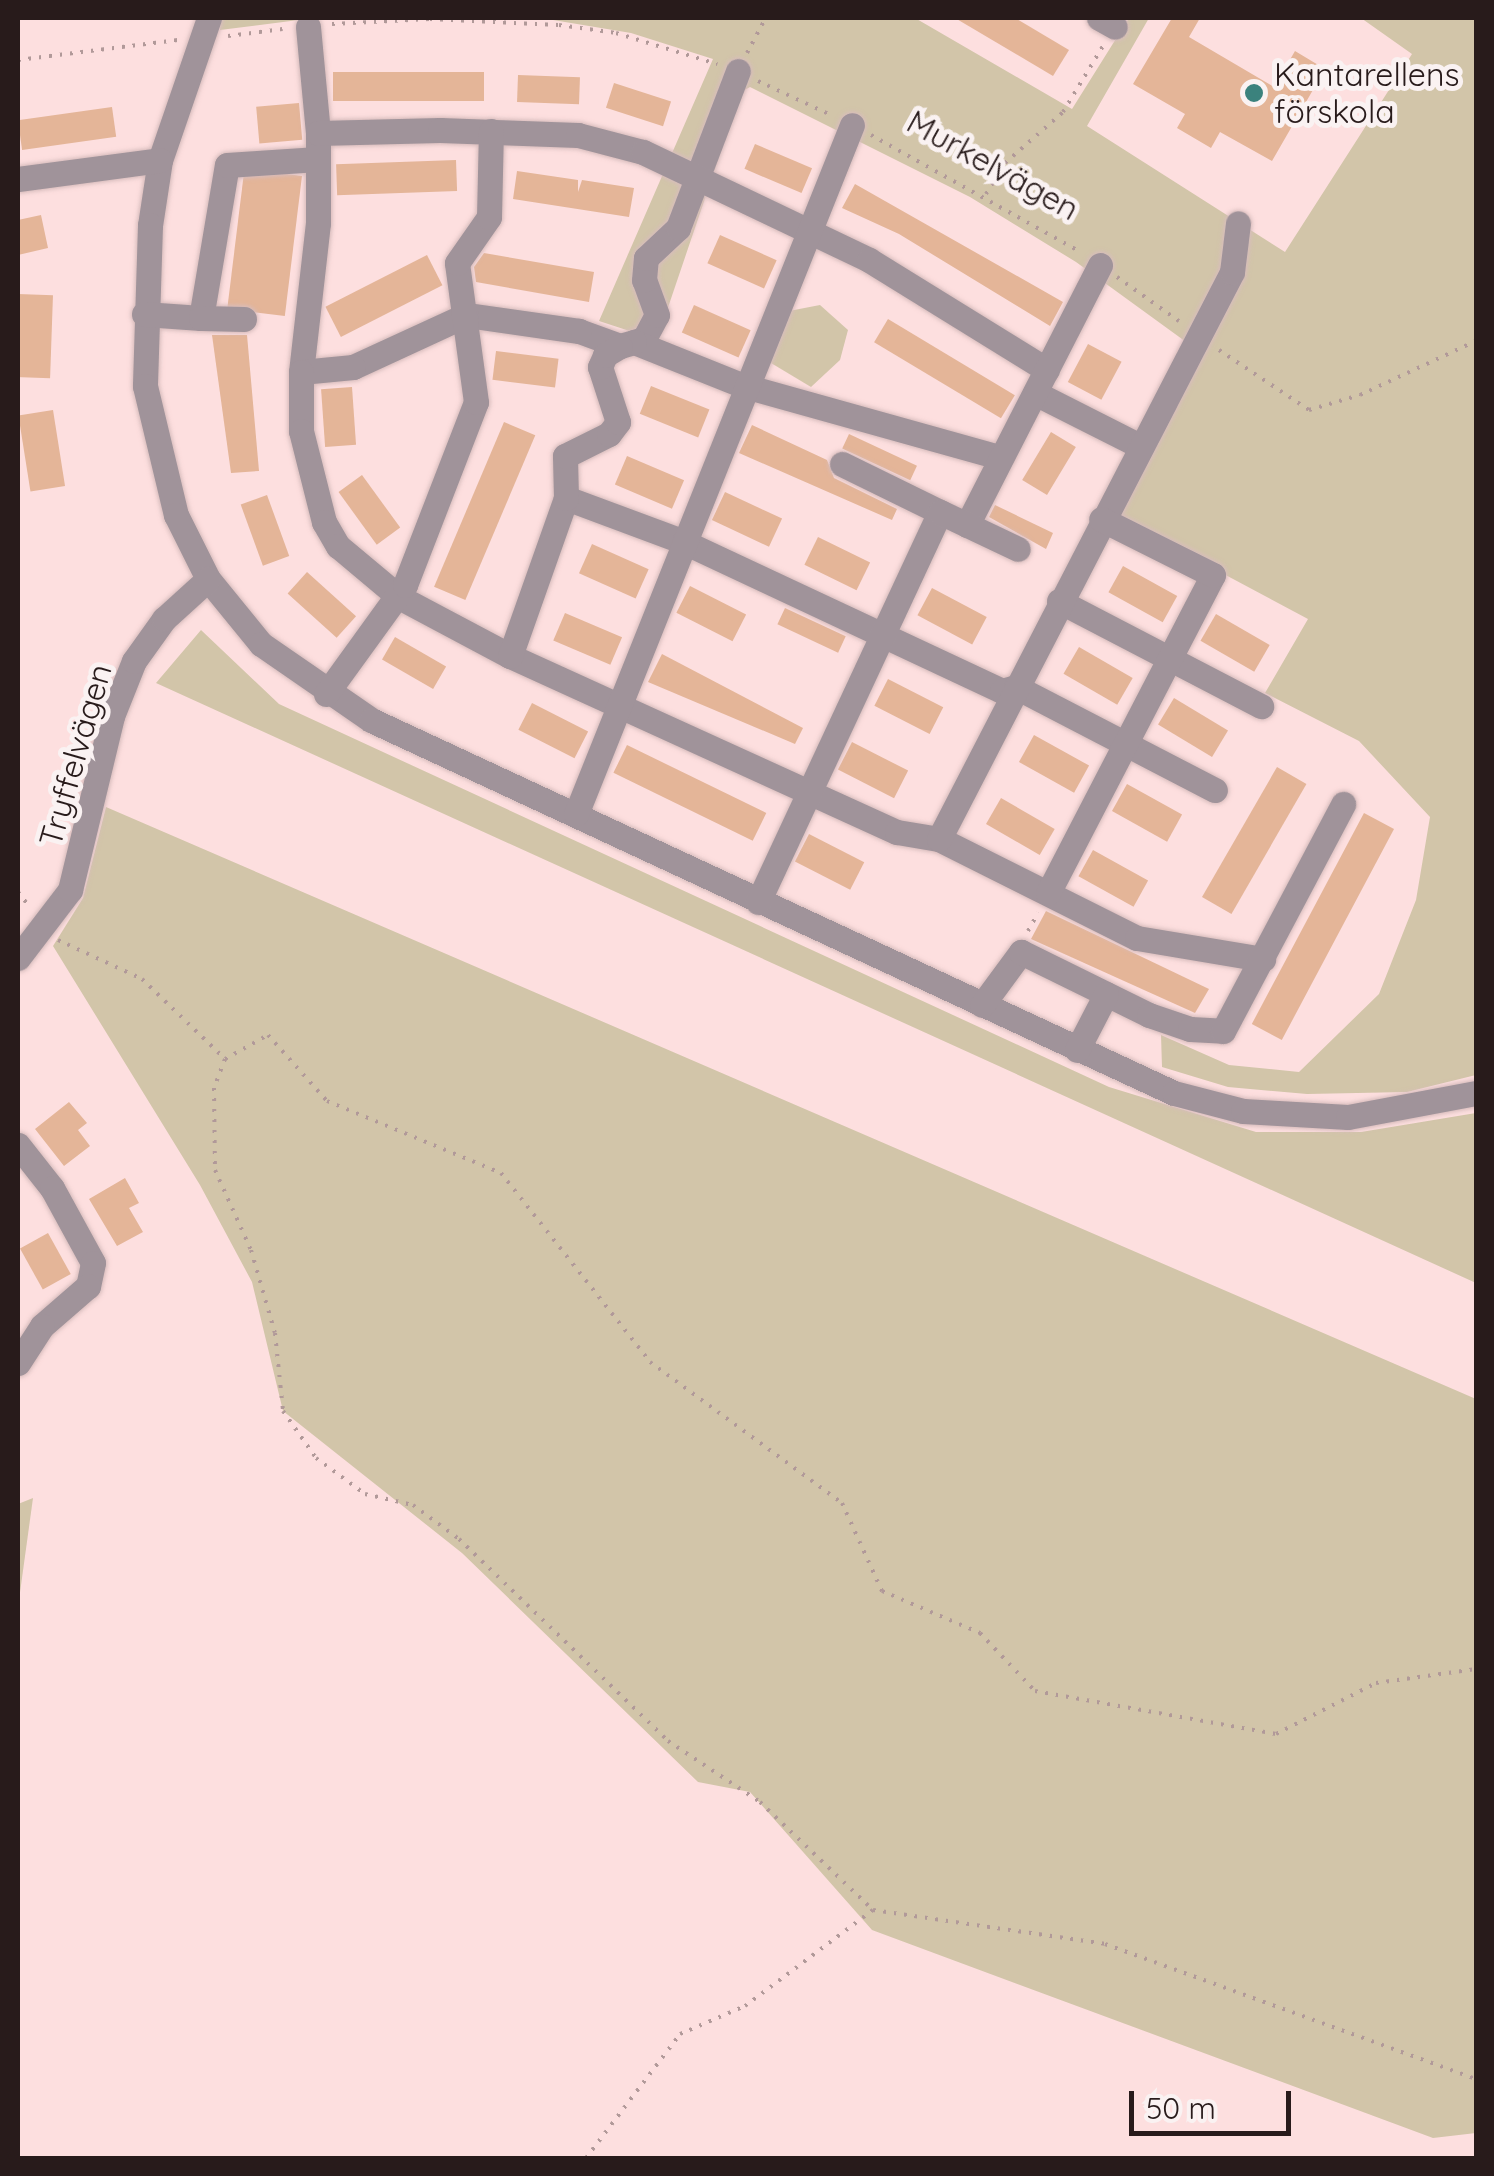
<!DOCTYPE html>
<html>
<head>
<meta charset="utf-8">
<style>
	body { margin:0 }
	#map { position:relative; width:1494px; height:2176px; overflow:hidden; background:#fddfdf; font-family:Quicksand,sans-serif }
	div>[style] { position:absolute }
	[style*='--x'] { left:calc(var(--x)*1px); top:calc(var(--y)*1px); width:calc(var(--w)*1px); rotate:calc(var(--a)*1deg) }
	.green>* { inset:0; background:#d2c5a9 }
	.building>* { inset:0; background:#e4b598; transform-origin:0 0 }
	.path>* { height:4px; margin-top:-2px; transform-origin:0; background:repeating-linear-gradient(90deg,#b19999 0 2.5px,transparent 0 10.5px) }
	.roads { filter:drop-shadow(0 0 2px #d7bcbc) drop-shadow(0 0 2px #d7bcbc) }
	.minor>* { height:25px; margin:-12.5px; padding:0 12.5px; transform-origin:12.5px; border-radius:12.5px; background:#a0939a }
	.dots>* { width:28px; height:28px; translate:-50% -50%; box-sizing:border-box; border:5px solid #faf2f2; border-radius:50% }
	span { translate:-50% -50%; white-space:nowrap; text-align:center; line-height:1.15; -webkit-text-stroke:10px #faf2f2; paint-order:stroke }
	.poi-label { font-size:32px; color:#281b1b }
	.left { translate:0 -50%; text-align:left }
	.street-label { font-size:32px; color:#281b1b }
	.frame { position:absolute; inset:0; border:20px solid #281b1b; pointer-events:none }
	.scale { position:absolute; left:1129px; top:2091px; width:162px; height:45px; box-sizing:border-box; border:5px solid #281b1b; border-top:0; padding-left:12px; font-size:30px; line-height:35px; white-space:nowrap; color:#281b1b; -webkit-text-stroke:8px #faf2f2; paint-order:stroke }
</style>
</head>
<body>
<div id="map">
	<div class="green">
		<i style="clip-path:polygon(221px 18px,314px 18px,220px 30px)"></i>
		<i style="clip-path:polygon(541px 18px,915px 18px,1072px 109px,1129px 18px,1149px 18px,1087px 126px,1285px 252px,1412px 54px,1361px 18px,1476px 18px,1476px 1075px,1407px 1092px,1307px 1094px,1228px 1087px,1162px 1067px,1161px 1035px,1229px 1065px,1299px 1072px,1379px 994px,1416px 900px,1430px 817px,1359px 741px,1265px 693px,1308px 619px,1115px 516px,1204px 355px,1076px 262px,970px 197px,750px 87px,741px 92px,657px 340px,599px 321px,713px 59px,631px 33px)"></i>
		<i style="clip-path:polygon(820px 305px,848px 330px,840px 360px,811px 387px,771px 363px,776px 331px,789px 311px)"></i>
		<i style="clip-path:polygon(201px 630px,279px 704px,1109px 1087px,1256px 1132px,1361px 1132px,1476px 1113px,1476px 1283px,156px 683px)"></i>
		<i style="clip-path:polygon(106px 807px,1476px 1399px,1476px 2133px,1433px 2138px,872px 1930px,750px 1792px,698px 1782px,462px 1553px,283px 1411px,252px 1282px,200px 1185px,53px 946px,83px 898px)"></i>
		<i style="clip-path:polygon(33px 1498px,18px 1607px,18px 1504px)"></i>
	</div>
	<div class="building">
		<i style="clip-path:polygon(955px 18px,1015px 18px,1069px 50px,1053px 76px)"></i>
		<i style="clip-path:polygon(1172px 18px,1200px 18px,1189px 37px,1274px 87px,1295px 51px,1325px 69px,1272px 161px,1220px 132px,1211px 148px,1177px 128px,1185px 114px,1133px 84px)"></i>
		<i style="left:333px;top:72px;width:151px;height:29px"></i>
		<i style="left:518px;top:75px;width:62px;height:27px;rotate:2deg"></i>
		<i style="left:614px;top:83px;width:60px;height:26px;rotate:18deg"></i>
		<i style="left:299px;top:103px;width:37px;height:43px;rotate:85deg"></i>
		<i style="left:112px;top:107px;width:30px;height:95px;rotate:82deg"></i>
		<i style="left:755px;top:144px;width:62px;height:27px;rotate:23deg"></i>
		<i style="left:456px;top:160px;width:31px;height:120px;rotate:88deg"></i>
		<i style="clip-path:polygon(517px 171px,578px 180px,578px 192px,582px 180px,634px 188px,629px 217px,513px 199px)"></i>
		<i style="left:302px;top:176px;width:141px;height:58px;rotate:97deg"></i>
		<i style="clip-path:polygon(855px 184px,1063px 302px,1050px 326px,899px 234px,842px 208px)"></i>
		<i style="clip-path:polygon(41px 215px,48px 248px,18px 255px,18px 220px)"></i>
		<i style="left:720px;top:235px;width:62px;height:31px;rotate:24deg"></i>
		<i style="clip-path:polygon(484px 253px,594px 272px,589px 302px,476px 282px,474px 267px)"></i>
		<i style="left:427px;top:255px;width:34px;height:114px;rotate:63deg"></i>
		<i style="left:18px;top:294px;width:35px;height:83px;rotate:2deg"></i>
		<i style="left:694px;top:305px;width:62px;height:30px;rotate:24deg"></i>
		<i style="left:888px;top:319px;width:148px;height:27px;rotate:31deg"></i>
		<i style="clip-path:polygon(212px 335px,247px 335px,259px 471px,231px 473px)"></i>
		<i style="left:1088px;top:344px;width:38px;height:43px;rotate:28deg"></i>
		<i style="left:496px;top:351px;width:63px;height:29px;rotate:7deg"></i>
		<i style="left:651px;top:386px;width:63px;height:30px;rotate:22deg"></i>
		<i style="left:352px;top:387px;width:58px;height:31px;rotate:86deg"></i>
		<i style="left:53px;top:410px;width:77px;height:35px;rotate:81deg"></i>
		<i style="left:504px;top:422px;width:34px;height:179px;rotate:23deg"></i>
		<i style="clip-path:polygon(752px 425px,827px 460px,834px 478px,897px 509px,892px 520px,739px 453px)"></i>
		<i style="left:1051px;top:432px;width:29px;height:56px;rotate:31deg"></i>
		<i style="left:849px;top:434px;width:75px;height:16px;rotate:25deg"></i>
		<i style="left:627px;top:456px;width:62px;height:31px;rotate:23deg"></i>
		<i style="left:362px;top:475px;width:65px;height:29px;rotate:54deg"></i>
		<i style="left:725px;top:492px;width:63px;height:31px;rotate:25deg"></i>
		<i style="left:267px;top:495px;width:65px;height:28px;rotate:70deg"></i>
		<i style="clip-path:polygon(995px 505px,1053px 533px,1046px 549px,989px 517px)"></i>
		<i style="left:818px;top:537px;width:58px;height:31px;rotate:26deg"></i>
		<i style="left:592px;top:544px;width:62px;height:32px;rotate:24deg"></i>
		<i style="left:1123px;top:566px;width:62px;height:30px;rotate:29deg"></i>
		<i style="left:307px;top:572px;width:66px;height:29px;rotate:42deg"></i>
		<i style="left:690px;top:586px;width:63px;height:30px;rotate:27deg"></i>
		<i style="left:932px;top:588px;width:62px;height:31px;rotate:28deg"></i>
		<i style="left:785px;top:608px;width:67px;height:18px;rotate:25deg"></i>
		<i style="left:565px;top:613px;width:62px;height:30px;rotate:23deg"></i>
		<i style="left:1216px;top:614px;width:62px;height:31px;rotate:30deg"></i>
		<i style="left:395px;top:637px;width:59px;height:26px;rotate:30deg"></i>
		<i style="left:1079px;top:647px;width:62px;height:31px;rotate:30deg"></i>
		<i style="clip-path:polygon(662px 654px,803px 728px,795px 744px,648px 682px)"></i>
		<i style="left:888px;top:679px;width:62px;height:30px;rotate:27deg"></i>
		<i style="left:1174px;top:698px;width:63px;height:31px;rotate:31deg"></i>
		<i style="left:532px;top:703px;width:63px;height:30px;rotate:27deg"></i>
		<i style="left:1034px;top:735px;width:63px;height:31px;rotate:29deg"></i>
		<i style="left:852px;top:742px;width:63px;height:31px;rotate:27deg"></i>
		<i style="left:627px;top:745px;width:155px;height:31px;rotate:26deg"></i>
		<i style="left:1277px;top:767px;width:34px;height:150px;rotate:30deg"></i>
		<i style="left:1127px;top:784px;width:63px;height:31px;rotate:29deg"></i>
		<i style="left:1001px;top:798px;width:62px;height:30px;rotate:30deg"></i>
		<i style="left:1364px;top:813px;width:34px;height:239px;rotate:28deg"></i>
		<i style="left:809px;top:834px;width:62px;height:31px;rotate:27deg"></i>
		<i style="left:1093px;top:850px;width:63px;height:30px;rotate:29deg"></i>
		<i style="clip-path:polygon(1046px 911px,1209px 989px,1195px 1013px,1031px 939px)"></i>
		<i style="clip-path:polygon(69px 1102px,87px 1123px,78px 1130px,90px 1146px,64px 1166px,35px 1129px)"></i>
		<i style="clip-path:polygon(125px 1178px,139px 1203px,129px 1208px,143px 1232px,117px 1246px,89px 1199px)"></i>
		<i style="left:48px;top:1233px;width:47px;height:32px;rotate:61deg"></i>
	</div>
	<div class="path">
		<i style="--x:332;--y:24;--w:98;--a:-2.9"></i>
		<i style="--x:430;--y:19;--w:129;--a:2.7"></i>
		<i style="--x:559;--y:25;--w:58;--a:8"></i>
		<i style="--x:616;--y:33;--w:106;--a:17.1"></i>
		<i style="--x:228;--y:36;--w:55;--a:-7.3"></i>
		<i style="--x:747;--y:53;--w:40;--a:-62"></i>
		<i style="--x:18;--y:60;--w:161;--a:-7.1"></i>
		<i style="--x:758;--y:81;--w:81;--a:25"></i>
		<i style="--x:871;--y:135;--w:240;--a:29.2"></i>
		<i style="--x:986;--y:194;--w:36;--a:-58"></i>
		<i style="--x:1005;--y:163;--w:77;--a:-41.3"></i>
		<i style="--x:1063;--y:112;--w:77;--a:-58.8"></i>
		<i style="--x:1117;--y:277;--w:76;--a:35.4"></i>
		<i style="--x:1219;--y:350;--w:108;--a:33.7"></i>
		<i style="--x:1309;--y:410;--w:53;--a:-16.4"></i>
		<i style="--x:1360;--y:395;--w:128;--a:-25"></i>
		<i style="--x:18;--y:892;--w:18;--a:52"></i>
		<i style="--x:1028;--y:931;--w:21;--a:-61"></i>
		<i style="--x:58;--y:940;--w:93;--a:24.9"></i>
		<i style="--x:142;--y:979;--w:115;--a:43.9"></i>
		<i style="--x:225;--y:1059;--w:49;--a:-29.2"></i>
		<i style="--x:268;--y:1035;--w:89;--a:48.2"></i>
		<i style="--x:327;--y:1101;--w:188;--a:22.5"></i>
		<i style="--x:501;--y:1173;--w:241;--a:51.7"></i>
		<i style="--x:650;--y:1362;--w:238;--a:36.3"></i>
		<i style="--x:842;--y:1503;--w:97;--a:65.6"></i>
		<i style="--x:882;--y:1591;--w:107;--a:23.2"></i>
		<i style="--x:980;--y:1633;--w:80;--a:46.5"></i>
		<i style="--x:1035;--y:1691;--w:245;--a:10.1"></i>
		<i style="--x:1276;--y:1734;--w:112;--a:-27"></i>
		<i style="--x:1376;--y:1683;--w:101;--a:-8"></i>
		<i style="--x:225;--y:1059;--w:31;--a:111"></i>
		<i style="--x:214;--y:1088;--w:82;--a:89.3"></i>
		<i style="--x:215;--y:1170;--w:88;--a:65.8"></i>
		<i style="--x:251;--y:1250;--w:86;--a:73.9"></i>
		<i style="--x:275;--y:1333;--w:78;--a:84.1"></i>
		<i style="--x:283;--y:1411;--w:57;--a:54.9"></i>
		<i style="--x:316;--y:1458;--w:61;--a:36.3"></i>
		<i style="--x:365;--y:1494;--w:49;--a:12.9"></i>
		<i style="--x:413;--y:1505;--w:57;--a:36.5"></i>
		<i style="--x:459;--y:1539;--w:291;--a:44"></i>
		<i style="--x:668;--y:1741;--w:110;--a:33.5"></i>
		<i style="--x:760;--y:1802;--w:156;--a:43.7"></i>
		<i style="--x:586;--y:2158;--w:156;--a:-52.8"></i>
		<i style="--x:680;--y:2034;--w:71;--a:-23.3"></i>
		<i style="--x:745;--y:2006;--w:160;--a:-36.9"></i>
		<i style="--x:873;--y:1910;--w:234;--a:8.3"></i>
		<i style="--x:1105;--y:1944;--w:395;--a:20"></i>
	</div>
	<div class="roads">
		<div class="minor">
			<i style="--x:209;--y:18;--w:150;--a:109"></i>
			<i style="--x:160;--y:160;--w:66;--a:98.7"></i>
			<i style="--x:150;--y:225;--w:161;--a:91.8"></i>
			<i style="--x:145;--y:386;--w:133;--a:76.5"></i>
			<i style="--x:176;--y:515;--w:72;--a:63.4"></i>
			<i style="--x:208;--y:579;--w:84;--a:50.8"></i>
			<i style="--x:261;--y:644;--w:134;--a:34.6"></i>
			<i style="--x:371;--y:720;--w:885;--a:24.92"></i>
			<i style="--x:1174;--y:1093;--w:71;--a:14.6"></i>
			<i style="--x:1243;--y:1111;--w:105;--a:3.3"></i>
			<i style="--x:1348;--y:1117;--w:130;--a:-10.6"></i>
			<i style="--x:1099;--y:18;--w:18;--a:29"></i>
			<i style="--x:308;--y:27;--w:106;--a:84.6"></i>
			<i style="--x:18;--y:179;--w:143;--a:-7.6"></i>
			<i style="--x:144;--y:314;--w:57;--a:4"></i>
			<i style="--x:201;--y:318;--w:155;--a:-80.4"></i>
			<i style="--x:227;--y:165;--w:91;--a:-3.8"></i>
			<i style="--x:201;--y:318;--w:43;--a:1.3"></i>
			<i style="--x:634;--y:342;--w:10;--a:-17"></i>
			<i style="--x:644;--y:339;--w:27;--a:-62"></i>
			<i style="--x:657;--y:315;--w:37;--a:-110"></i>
			<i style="--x:644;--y:280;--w:22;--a:-85"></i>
			<i style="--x:646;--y:258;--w:44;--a:-43.2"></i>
			<i style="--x:678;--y:228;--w:168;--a:-69.1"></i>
			<i style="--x:301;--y:372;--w:150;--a:-83.5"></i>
			<i style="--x:318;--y:223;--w:90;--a:-90"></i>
			<i style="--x:318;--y:133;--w:122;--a:-1.4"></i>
			<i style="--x:440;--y:130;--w:138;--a:2.1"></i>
			<i style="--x:578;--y:135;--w:67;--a:14.7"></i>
			<i style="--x:643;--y:152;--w:250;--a:25.5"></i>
			<i style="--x:869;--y:260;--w:209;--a:31.7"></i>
			<i style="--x:1035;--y:393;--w:115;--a:26.8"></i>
			<i style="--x:999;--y:457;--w:265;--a:-164.4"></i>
			<i style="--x:744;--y:386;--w:118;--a:-158.2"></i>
			<i style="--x:634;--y:342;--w:15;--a:164"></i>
			<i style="--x:620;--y:346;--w:44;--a:-159.9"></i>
			<i style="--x:579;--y:331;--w:114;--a:-171.9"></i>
			<i style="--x:466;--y:315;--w:124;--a:155.3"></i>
			<i style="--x:353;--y:367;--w:52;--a:174.5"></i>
			<i style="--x:301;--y:372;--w:59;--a:90"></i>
			<i style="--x:301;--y:431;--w:94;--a:75.8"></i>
			<i style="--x:324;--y:522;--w:28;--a:60"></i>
			<i style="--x:338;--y:546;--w:80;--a:39.9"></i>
			<i style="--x:399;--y:597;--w:126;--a:28"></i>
			<i style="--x:510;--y:656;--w:425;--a:24.5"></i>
			<i style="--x:897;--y:832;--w:43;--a:9.5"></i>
			<i style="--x:939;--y:839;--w:221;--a:26.6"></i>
			<i style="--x:1137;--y:938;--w:128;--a:9.5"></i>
			<i style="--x:842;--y:464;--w:109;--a:26.1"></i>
			<i style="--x:566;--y:498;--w:126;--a:20.4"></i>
			<i style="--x:684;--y:542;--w:351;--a:25.1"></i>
			<i style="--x:1002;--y:691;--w:15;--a:-16"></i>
			<i style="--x:1016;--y:687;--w:224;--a:27.4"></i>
			<i style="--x:967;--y:525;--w:292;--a:-62.9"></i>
			<i style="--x:1059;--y:601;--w:228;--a:27.5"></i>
			<i style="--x:510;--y:656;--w:168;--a:-70.5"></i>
			<i style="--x:566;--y:498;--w:42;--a:-91.4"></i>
			<i style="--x:565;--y:456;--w:49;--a:-26.6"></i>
			<i style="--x:609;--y:434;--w:15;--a:-53"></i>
			<i style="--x:618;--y:422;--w:58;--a:-108.1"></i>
			<i style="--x:600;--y:367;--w:13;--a:-67"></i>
			<i style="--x:605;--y:355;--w:17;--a:-31"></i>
			<i style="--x:326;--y:694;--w:135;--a:-54.1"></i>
			<i style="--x:405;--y:585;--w:196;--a:-68.8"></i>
			<i style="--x:476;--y:402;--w:140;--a:-97.8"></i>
			<i style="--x:457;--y:263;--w:56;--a:-55.2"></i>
			<i style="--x:489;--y:217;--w:86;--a:-88.7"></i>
			<i style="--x:576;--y:814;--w:742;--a:-68.17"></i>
			<i style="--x:939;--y:839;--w:638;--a:-62.67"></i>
			<i style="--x:1232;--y:272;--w:49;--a:-83"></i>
			<i style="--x:1048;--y:893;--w:358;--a:-62.6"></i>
			<i style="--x:1213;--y:575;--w:125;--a:-153.4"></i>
			<i style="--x:758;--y:902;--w:430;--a:-65"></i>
			<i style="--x:940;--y:512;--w:86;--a:25.4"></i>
			<i style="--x:18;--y:958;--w:86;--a:-52.6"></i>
			<i style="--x:70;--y:890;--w:179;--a:-76.4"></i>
			<i style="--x:112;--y:716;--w:59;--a:-68.2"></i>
			<i style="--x:134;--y:661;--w:52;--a:-54.5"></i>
			<i style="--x:164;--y:619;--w:59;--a:-42.3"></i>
			<i style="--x:982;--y:1005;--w:66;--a:-53.7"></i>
			<i style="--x:1021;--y:952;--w:143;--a:26.2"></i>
			<i style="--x:1149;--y:1015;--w:43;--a:18.9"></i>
			<i style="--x:1190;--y:1029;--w:33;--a:3"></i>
			<i style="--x:1223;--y:1031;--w:257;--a:-62.1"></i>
			<i style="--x:1077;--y:1050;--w:63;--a:-62.6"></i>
			<i style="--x:18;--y:1145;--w:55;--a:51.7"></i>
			<i style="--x:52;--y:1188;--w:85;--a:61.3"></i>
			<i style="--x:93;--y:1263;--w:24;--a:102"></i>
			<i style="--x:88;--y:1286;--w:61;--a:139"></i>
			<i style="--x:42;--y:1326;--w:44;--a:123"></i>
		</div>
	</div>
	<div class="dots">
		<i style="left:1254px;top:93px;background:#3b827d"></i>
	</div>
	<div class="poi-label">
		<span class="left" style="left:1274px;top:93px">Kantarellens<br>förskola</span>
	</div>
	<div class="street-label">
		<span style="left:993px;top:165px;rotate:29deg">Murkelvägen</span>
		<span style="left:75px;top:755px;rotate:-74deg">Tryffelvägen</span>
	</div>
	<div class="frame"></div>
	<div class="scale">50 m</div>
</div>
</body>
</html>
